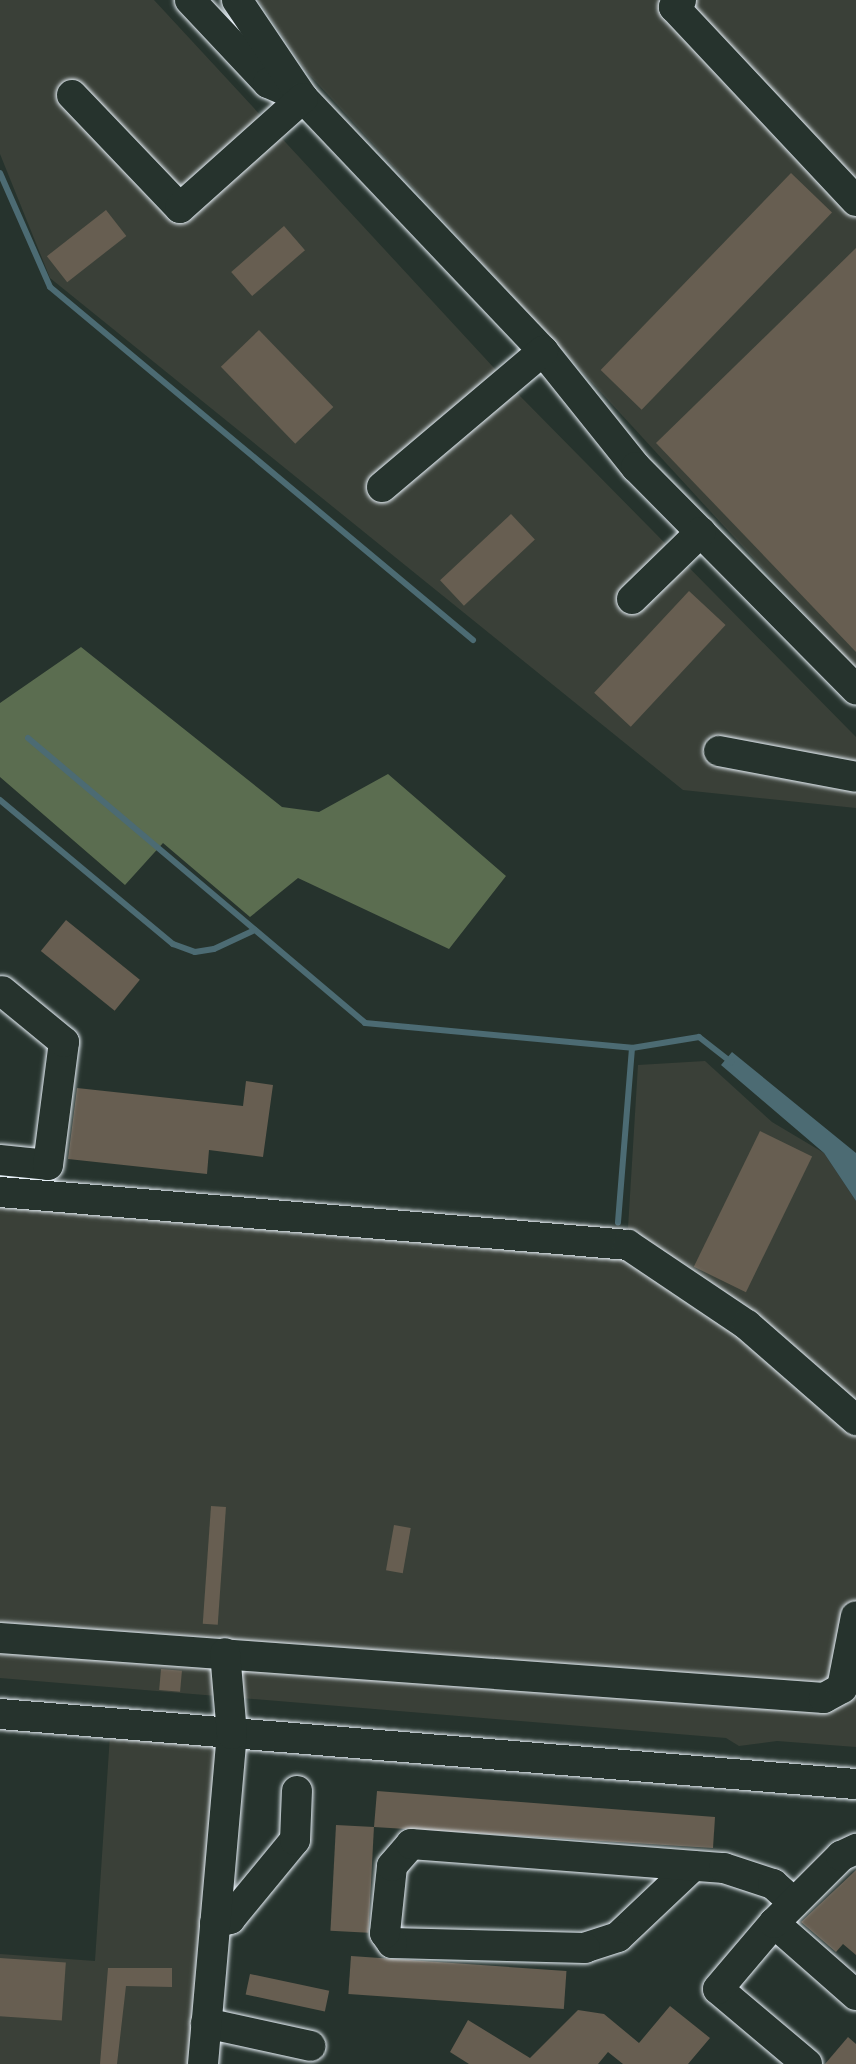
<!DOCTYPE html>
<html>
<head>
<meta charset="utf-8">
<style>
	body { margin:0 }
	#map { position:relative; width:856px; height:2064px; overflow:hidden; background:#26332d; font-family:"Balsamiq Sans",sans-serif }
	div>[style] { position:absolute }
	[style*='--x'] { left:calc(var(--x)*1px); top:calc(var(--y)*1px); width:calc(var(--w)*1px); rotate:calc(var(--a)*1deg) }
	.built>* { inset:0; background:#3a4038 }
	.green>* { inset:0; background:#5b6d50 }
	.water>* { inset:0; background:#4c6b73 }
	.stream>* { height:6px; margin:-3px; padding:0 3px; transform-origin:3px; border-radius:3px; background:#4c6b73 }
	.building>* { inset:0; background:#675e51; transform-origin:0 0 }
	.roads { filter:drop-shadow(0 0 2px #e8f1f8) drop-shadow(0 0 2px #e8f1f8) }
	.minor>* { height:30px; margin:-15px; padding:0 15px; transform-origin:15px; border-radius:15px; background:#26332d }
	span { translate:-50% -50%; white-space:nowrap; text-align:center; line-height:1.15; -webkit-text-stroke:10px #26332d; paint-order:stroke }
</style>
</head>
<body>
<div id="map">
	<div class="built">
		<i style="clip-path:polygon(0 0,154px 0,520px 396px,856px 737px,856px 808px,683px 790px,50px 278px,0 154px)"></i>
		<i style="clip-path:polygon(258px 0,856px 0,856px 670px,306px 71px)"></i>
		<i style="clip-path:polygon(705px 1061px,772px 1122px,824px 1153px,856px 1201px,856px 1747px,777px 1741px,739px 1746px,726px 1738px,0 1678px,0 1181px,628px 1228px,638px 1065px)"></i>
		<i style="clip-path:polygon(110px 1735px,218px 1744px,189px 2064px,0 2064px,0 1954px,95px 1961px)"></i>
	</div>
	<div class="green">
		<i style="clip-path:polygon(81px 647px,282px 807px,319px 812px,388px 774px,506px 876px,449px 949px,298px 878px,250px 917px,163px 843px,125px 885px,0 777px,0 703px)"></i>
	</div>
	<div class="water">
		<i style="clip-path:polygon(732px 1052px,856px 1153px,856px 1201px,824px 1153px,721px 1065px)"></i>
	</div>
	<div class="stream">
		<i style="--x:0;--y:173;--w:124;--a:66.3"></i>
		<i style="--x:50;--y:287;--w:551;--a:39.85"></i>
		<i style="--x:28;--y:738;--w:441;--a:40.2"></i>
		<i style="--x:365;--y:1023;--w:268;--a:5.3"></i>
		<i style="--x:632;--y:1048;--w:175;--a:94.6"></i>
		<i style="--x:0;--y:800;--w:225;--a:39.8"></i>
		<i style="--x:173;--y:944;--w:23;--a:20"></i>
		<i style="--x:195;--y:952;--w:19;--a:-9"></i>
		<i style="--x:214;--y:949;--w:45;--a:-24.9"></i>
		<i style="--x:632;--y:1048;--w:68;--a:-9.3"></i>
		<i style="--x:699;--y:1037;--w:41;--a:38"></i>
	</div>
	<div class="building">
		<i style="left:791px;top:173px;width:57px;height:274px;rotate:44deg"></i>
		<i style="left:106px;top:210px;width:33px;height:75px;rotate:52deg"></i>
		<i style="left:284px;top:226px;width:32px;height:70px;rotate:49deg"></i>
		<i style="clip-path:polygon(856px 248px,856px 652px,656px 443px)"></i>
		<i style="left:259px;top:330px;width:107px;height:53px;rotate:46deg"></i>
		<i style="left:511px;top:514px;width:35px;height:97px;rotate:47deg"></i>
		<i style="left:689px;top:591px;width:50px;height:139px;rotate:43deg"></i>
		<i style="left:66px;top:920px;width:95px;height:40px;rotate:39deg"></i>
		<i style="clip-path:polygon(246px 1081px,273px 1085px,263px 1157px,209px 1150px,207px 1174px,68px 1159px,77px 1088px,243px 1106px)"></i>
		<i style="left:760px;top:1131px;width:58px;height:151px;rotate:26deg"></i>
		<i style="left:211px;top:1506px;width:15px;height:118px;rotate:4deg"></i>
		<i style="left:394px;top:1525px;width:17px;height:46px;rotate:10deg"></i>
		<i style="left:161px;top:1669px;width:21px;height:21px;rotate:5deg"></i>
		<i style="clip-path:polygon(377px 1791px,715px 1817px,713px 1848px,374px 1827px)"></i>
		<i style="left:336px;top:1825px;width:38px;height:106px;rotate:3deg"></i>
		<i style="clip-path:polygon(856px 1870px,856px 1955px,843px 1944px,836px 1952px,801px 1922px)"></i>
		<i style="left:351px;top:1956px;width:216px;height:38px;rotate:4deg"></i>
		<i style="left:0;top:1958px;width:66px;height:58px;rotate:4deg"></i>
		<i style="clip-path:polygon(108px 1968px,172px 1968px,172px 1987px,126px 1986px,117px 2064px,100px 2064px)"></i>
		<i style="left:250px;top:1974px;width:81px;height:21px;rotate:12deg"></i>
		<i style="clip-path:polygon(670px 2006px,710px 2038px,688px 2064px,623px 2064px,608px 2052px,598px 2064px,469px 2064px,450px 2052px,468px 2020px,530px 2058px,578px 2010px,604px 2014px,639px 2043px)"></i>
		<i style="clip-path:polygon(848px 2037px,856px 2044px,856px 2064px,825px 2064px)"></i>
	</div>
	<div class="roads">
		<div class="minor">
			<i style="--x:190;--y:0;--w:114;--a:46.8"></i>
			<i style="--x:268;--y:83;--w:38;--a:23"></i>
			<i style="--x:237;--y:0;--w:118;--a:56"></i>
			<i style="--x:303;--y:98;--w:349;--a:46.5"></i>
			<i style="--x:543;--y:351;--w:149;--a:51.3"></i>
			<i style="--x:636;--y:467;--w:313;--a:45.3"></i>
			<i style="--x:681;--y:0;--w:10;--a:135"></i>
			<i style="--x:674;--y:7;--w:266;--a:46.8"></i>
			<i style="--x:72;--y:95;--w:156;--a:46.3"></i>
			<i style="--x:180;--y:208;--w:165;--a:-41.8"></i>
			<i style="--x:382;--y:487;--w:211;--a:-40.2"></i>
			<i style="--x:632;--y:599;--w:96;--a:-44.2"></i>
			<i style="--x:719;--y:751;--w:139;--a:10.7"></i>
			<i style="--x:0;--y:1160;--w:48;--a:5.9"></i>
			<i style="--x:48;--y:1165;--w:124;--a:-82.6"></i>
			<i style="--x:64;--y:1042;--w:80;--a:-140.6"></i>
			<i style="--x:0;--y:1192;--w:630;--a:4.82"></i>
			<i style="--x:628;--y:1245;--w:143;--a:33.9"></i>
			<i style="--x:747;--y:1325;--w:145;--a:41.1"></i>
			<i style="--x:0;--y:1638;--w:826;--a:4.16"></i>
			<i style="--x:824;--y:1698;--w:21;--a:-29"></i>
			<i style="--x:842;--y:1688;--w:73;--a:-79"></i>
			<i style="--x:0;--y:1714;--w:859;--a:4.68"></i>
			<i style="--x:693;--y:1866;--w:103;--a:136.6"></i>
			<i style="--x:618;--y:1937;--w:35;--a:162"></i>
			<i style="--x:585;--y:1948;--w:193;--a:-178.5"></i>
			<i style="--x:392;--y:1943;--w:12;--a:-125"></i>
			<i style="--x:385;--y:1933;--w:67;--a:-84"></i>
			<i style="--x:392;--y:1866;--w:29;--a:-49"></i>
			<i style="--x:411;--y:1844;--w:314;--a:4.4"></i>
			<i style="--x:724;--y:1868;--w:52;--a:18.1"></i>
			<i style="--x:773;--y:1884;--w:28;--a:42"></i>
			<i style="--x:215;--y:1923;--w:16;--a:-15"></i>
			<i style="--x:230;--y:1919;--w:102;--a:-50.6"></i>
			<i style="--x:295;--y:1840;--w:49;--a:-87.7"></i>
			<i style="--x:774;--y:1923;--w:109;--a:41.3"></i>
			<i style="--x:206;--y:2023;--w:107;--a:12.4"></i>
			<i style="--x:203;--y:2064;--w:331;--a:-85"></i>
			<i style="--x:232;--y:1734;--w:81;--a:-94.9"></i>
			<i style="--x:807;--y:2064;--w:116;--a:-139.9"></i>
			<i style="--x:718;--y:1989;--w:87;--a:-49.7"></i>
			<i style="--x:774;--y:1923;--w:95;--a:-45"></i>
			<i style="--x:841;--y:1856;--w:17;--a:-25"></i>
		</div>
	</div>
</div>
</body>
</html>
